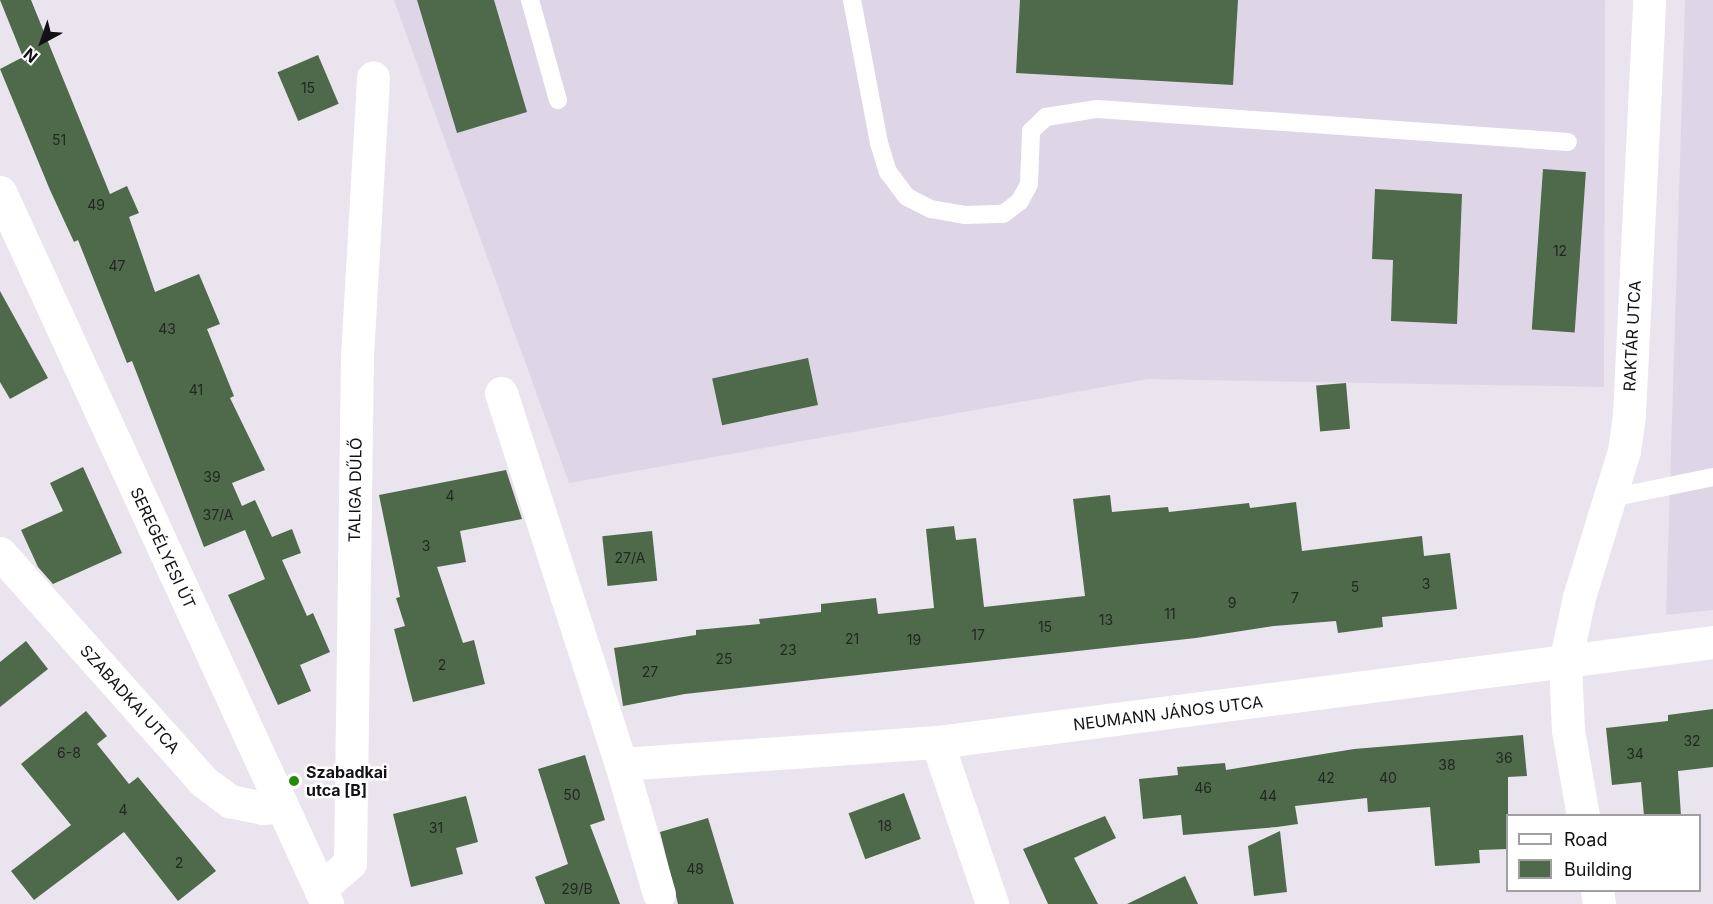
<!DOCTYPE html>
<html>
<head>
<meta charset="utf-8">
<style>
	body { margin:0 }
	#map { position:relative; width:1713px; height:904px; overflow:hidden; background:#e9e4ee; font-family:Inter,sans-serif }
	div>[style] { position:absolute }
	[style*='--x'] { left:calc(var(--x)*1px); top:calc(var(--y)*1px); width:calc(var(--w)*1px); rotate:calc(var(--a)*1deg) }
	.built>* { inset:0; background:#ded6e7 }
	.building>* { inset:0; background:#4f6a4a; transform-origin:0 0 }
	.lane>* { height:18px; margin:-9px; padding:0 9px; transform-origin:9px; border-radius:9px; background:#fff }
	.street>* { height:33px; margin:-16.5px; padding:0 16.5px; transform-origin:16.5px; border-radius:16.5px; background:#fff }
	.dots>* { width:16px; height:16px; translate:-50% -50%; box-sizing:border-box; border:3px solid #fff; border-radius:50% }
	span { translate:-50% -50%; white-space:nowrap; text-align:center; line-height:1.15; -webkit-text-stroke:5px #fff; paint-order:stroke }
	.number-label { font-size:14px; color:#222722 }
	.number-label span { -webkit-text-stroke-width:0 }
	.street-label { font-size:16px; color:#131115 }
	.poi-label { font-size:16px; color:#131115; font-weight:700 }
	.left { translate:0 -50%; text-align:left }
	.legend { position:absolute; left:1506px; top:814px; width:195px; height:78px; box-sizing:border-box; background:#fff; border:2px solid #a1a0a1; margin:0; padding:8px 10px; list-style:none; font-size:18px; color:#131115 }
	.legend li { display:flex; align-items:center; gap:12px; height:30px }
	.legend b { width:30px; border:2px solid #a1a0a1 }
	.north { position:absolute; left:12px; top:12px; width:60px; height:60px; -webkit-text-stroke:4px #fff; paint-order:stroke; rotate:220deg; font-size:16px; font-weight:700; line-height:24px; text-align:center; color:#131115 }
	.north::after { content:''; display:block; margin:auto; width:21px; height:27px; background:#131115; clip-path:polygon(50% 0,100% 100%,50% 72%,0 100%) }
</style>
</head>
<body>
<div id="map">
	<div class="built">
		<i style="clip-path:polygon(394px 0,1605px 0,1604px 387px,1148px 379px,569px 483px)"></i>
		<i style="clip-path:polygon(1685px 0,1713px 0,1713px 610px,1666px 615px)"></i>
	</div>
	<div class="building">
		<i style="clip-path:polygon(0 0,31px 0,110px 194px,127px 186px,139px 213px,129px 217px,155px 292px,199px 274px,220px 324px,207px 329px,234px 396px,230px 398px,265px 470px,232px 483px,242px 506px,255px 500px,272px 537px,292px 529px,301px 553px,282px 560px,307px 616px,313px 613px,330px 652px,300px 665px,311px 691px,278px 705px,228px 595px,265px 579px,245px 530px,204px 547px,132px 361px,127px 363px,78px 240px,74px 242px,50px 190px,0 69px,23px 57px)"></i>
		<i style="clip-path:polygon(417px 0,494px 0,527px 112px,457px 133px)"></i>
		<i style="clip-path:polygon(1020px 0,1238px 0,1233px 85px,1016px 73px)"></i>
		<i style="left:318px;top:55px;width:53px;height:44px;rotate:67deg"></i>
		<i style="left:1543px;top:169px;width:43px;height:161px;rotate:4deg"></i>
		<i style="clip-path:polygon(1375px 189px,1462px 194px,1457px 324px,1391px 321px,1393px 260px,1372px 259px)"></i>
		<i style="clip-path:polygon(0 291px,48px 378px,10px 399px,0 382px)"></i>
		<i style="left:808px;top:358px;width:48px;height:98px;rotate:78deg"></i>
		<i style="left:1346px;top:383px;width:46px;height:30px;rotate:85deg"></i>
		<i style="clip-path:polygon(83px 467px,122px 553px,53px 584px,38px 567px,21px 530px,63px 511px,50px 483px)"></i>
		<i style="clip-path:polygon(506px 470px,522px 519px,460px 531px,466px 562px,437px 567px,463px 643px,474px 640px,485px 684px,413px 702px,394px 629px,405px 626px,396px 598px,400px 597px,379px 495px)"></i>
		<i style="clip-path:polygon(1110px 495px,1112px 512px,1168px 507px,1169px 512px,1249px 503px,1250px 508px,1296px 502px,1302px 551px,1422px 536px,1424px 556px,1450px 553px,1457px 609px,1382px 617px,1383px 627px,1338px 633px,1336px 621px,1274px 626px,1196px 638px,685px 694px,623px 706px,614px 648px,696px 635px,696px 630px,760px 624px,759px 619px,821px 612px,821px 604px,876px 598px,878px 614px,934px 608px,926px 529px,954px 526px,956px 540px,976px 538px,984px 607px,1085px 596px,1073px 499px)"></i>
		<i style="left:652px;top:531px;width:50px;height:50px;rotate:84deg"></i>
		<i style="clip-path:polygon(26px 641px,48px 669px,0 707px,0 662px)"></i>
		<i style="clip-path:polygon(1713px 709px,1713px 767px,1678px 771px,1681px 816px,1644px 816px,1641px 782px,1612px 785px,1606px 728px,1668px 721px,1668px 715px)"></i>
		<i style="clip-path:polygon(86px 711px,107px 736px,97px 744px,129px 784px,138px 777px,216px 871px,178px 901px,124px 832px,34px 900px,11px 871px,71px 825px,21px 764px)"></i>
		<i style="clip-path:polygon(1523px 735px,1527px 776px,1508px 777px,1508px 849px,1479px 850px,1480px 863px,1435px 866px,1430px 807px,1368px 812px,1367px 798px,1295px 806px,1298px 824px,1277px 827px,1183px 835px,1181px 815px,1143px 819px,1139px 779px,1178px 775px,1177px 767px,1225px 763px,1226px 770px,1354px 749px)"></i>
		<i style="clip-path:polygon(585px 755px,605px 820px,590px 825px,620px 904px,545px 904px,535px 877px,568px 864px,538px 769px)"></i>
		<i style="left:904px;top:793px;width:49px;height:59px;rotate:70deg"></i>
		<i style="clip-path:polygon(466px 796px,478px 842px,456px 848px,463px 874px,411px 887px,393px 814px)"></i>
		<i style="clip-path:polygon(1105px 816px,1116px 838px,1074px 858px,1098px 904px,1048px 904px,1023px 849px)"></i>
		<i style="clip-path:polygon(708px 818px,734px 904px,678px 904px,660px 832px)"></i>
		<i style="clip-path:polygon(1280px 831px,1287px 892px,1254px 896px,1248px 846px)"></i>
		<i style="clip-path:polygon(1185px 876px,1198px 904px,1127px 904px)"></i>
	</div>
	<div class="lane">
		<i style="--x:530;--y:0;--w:104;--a:74.4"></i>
		<i style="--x:852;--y:0;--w:146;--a:79.3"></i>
		<i style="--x:879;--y:143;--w:30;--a:73"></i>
		<i style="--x:888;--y:172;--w:31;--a:53"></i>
		<i style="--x:907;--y:197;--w:27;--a:27"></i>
		<i style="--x:931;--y:209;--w:35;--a:10"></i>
		<i style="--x:965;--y:215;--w:38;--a:-2"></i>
		<i style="--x:1003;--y:214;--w:21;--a:-37"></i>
		<i style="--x:1020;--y:201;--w:19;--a:-62"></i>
		<i style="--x:1029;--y:184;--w:53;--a:-87.8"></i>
		<i style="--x:1031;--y:131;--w:21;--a:-43"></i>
		<i style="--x:1046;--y:117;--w:52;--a:-8.9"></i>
		<i style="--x:1097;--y:109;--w:472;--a:4"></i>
		<i style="--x:1611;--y:498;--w:104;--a:-11.6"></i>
	</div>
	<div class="street">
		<i style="--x:0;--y:192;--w:784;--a:65.33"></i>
		<i style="--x:501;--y:393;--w:390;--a:72.1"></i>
		<i style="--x:621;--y:764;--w:135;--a:73.7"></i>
		<i style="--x:0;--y:553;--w:305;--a:48.3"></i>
		<i style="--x:203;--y:781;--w:34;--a:37"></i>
		<i style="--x:230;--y:801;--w:33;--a:12"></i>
		<i style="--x:262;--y:808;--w:19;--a:-3"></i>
		<i style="--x:937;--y:742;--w:171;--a:71.2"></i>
		<i style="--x:621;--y:764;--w:317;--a:-4"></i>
		<i style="--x:937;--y:742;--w:782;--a:-7.34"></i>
		<i style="--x:1583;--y:816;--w:87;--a:-99.9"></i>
		<i style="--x:1568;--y:730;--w:67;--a:-92.6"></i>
		<i style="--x:1565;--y:663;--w:67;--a:-78"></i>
		<i style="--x:1579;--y:597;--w:153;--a:-72.9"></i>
		<i style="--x:1624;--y:451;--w:37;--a:-82"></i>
		<i style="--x:1629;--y:414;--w:414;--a:-87.2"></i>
		<i style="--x:320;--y:889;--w:40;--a:-41"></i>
		<i style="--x:350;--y:863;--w:507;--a:-89.21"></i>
		<i style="--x:357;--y:356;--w:279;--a:-86.7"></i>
		<i style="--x:1597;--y:890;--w:14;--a:82"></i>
	</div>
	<div class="dots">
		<i style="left:294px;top:781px;background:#238b07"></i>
	</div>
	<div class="number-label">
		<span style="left:308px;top:88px">15</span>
		<span style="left:59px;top:140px">51</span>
		<span style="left:96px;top:205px">49</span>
		<span style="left:1560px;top:251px">12</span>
		<span style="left:117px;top:266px">47</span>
		<span style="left:167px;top:329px">43</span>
		<span style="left:196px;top:390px">41</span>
		<span style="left:212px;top:477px">39</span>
		<span style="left:450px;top:496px">4</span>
		<span style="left:218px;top:515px">37/A</span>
		<span style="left:426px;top:546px">3</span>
		<span style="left:630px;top:558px">27/A</span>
		<span style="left:1426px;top:584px">3</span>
		<span style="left:1355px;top:587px">5</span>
		<span style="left:1295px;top:598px">7</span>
		<span style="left:1232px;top:603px">9</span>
		<span style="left:1170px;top:614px">11</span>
		<span style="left:1106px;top:620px">13</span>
		<span style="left:1045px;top:627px">15</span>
		<span style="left:978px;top:635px">17</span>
		<span style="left:852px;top:639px">21</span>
		<span style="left:914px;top:640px">19</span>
		<span style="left:788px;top:650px">23</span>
		<span style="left:724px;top:659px">25</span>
		<span style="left:442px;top:665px">2</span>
		<span style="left:650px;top:672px">27</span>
		<span style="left:1692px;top:741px">32</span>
		<span style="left:69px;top:753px">6-8</span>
		<span style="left:1635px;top:754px">34</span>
		<span style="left:1504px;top:758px">36</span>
		<span style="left:1447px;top:765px">38</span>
		<span style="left:1326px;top:778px">42</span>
		<span style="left:1388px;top:778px">40</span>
		<span style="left:1203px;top:788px">46</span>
		<span style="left:572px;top:795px">50</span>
		<span style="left:1268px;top:796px">44</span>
		<span style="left:123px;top:810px">4</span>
		<span style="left:885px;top:826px">18</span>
		<span style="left:436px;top:828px">31</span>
		<span style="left:179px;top:863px">2</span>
		<span style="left:695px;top:869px">48</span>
		<span style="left:577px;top:889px">29/B</span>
	</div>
	<div class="street-label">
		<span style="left:1632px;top:336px;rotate:-87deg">RAKTÁR UTCA</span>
		<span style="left:355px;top:490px;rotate:-89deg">TALIGA DŰLŐ</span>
		<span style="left:163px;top:548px;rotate:65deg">SEREGÉLYESI ÚT</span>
		<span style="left:130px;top:699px;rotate:48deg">SZABADKAI UTCA</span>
		<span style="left:1168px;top:713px;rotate:-7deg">NEUMANN JÁNOS UTCA</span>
	</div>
	<div class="poi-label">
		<span class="left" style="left:306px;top:781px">Szabadkai<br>utca [B]</span>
	</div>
	<ul class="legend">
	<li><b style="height:8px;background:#fff"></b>Road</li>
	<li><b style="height:16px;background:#4f6a4a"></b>Building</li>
	</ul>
	<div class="north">N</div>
</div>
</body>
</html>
